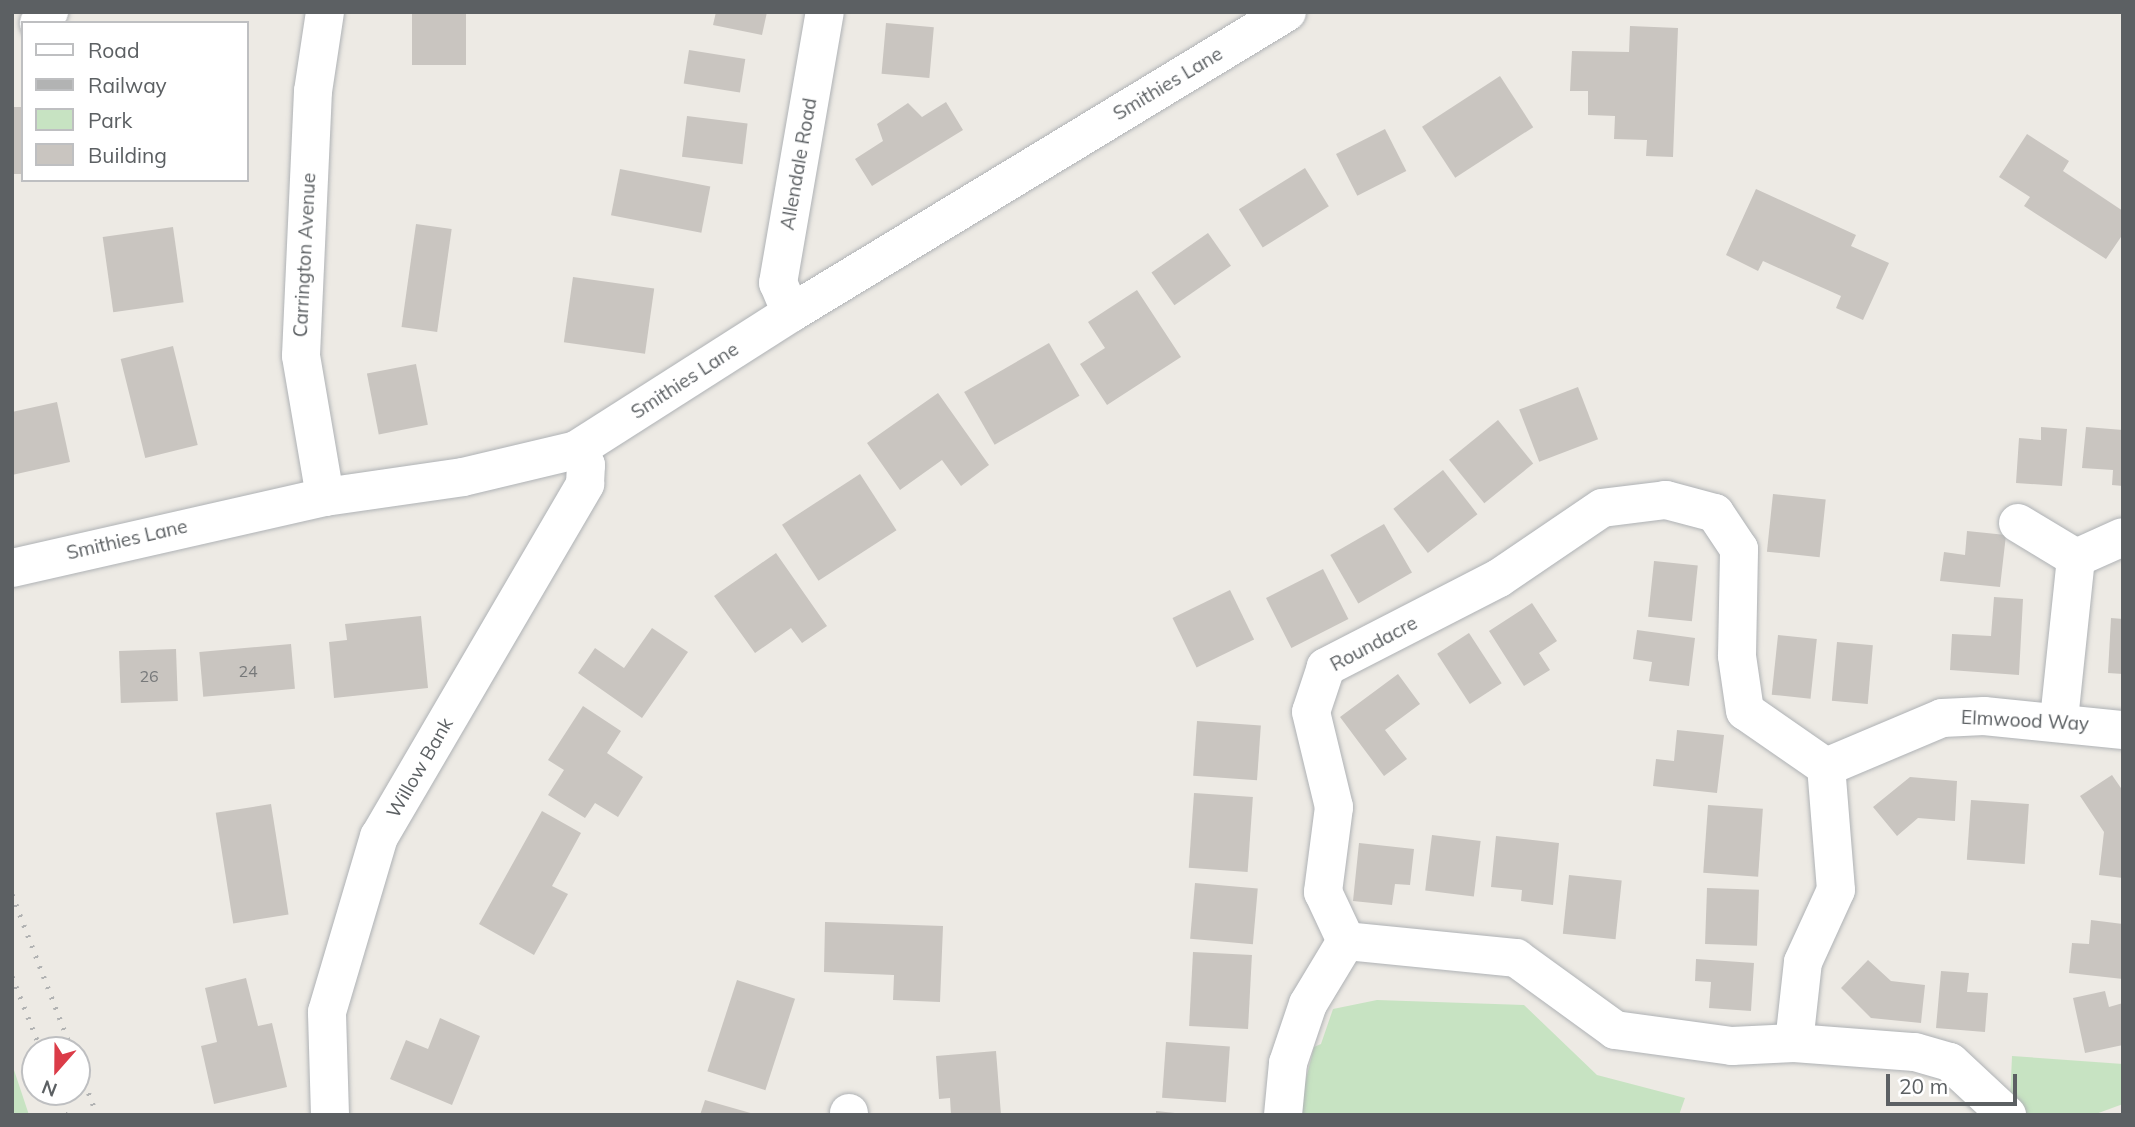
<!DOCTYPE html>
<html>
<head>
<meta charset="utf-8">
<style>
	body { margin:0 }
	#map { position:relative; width:2135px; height:1127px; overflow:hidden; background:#edeae4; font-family:Mulish,sans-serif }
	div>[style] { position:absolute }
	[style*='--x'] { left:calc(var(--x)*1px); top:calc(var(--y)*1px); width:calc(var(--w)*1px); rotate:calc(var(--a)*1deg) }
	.green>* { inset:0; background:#c7e3c2 }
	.building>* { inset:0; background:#c9c5c0; transform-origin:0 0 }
	.roads { filter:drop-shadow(0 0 2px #afb2b5) drop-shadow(0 0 2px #afb2b5) }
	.minor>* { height:38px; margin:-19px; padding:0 19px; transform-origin:19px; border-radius:19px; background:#fff }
	.tertiary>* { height:38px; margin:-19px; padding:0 19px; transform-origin:19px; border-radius:19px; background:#fff }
	.rail>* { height:5px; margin-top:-2.5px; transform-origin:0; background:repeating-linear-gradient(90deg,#b2b3b3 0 2px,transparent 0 11px) }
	span { translate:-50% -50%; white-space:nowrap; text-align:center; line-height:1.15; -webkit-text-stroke:7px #fff; paint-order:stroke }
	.number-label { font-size:16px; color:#77797a }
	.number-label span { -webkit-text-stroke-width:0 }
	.street-label { font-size:19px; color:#5c6063 }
	.frame { position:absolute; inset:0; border:14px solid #5c6063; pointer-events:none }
	.legend { position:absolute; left:21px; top:21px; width:228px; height:161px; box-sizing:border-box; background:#fff; border:2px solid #bebfc1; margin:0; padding:9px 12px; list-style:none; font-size:21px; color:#5c6063 }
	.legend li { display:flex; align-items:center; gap:14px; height:35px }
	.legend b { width:35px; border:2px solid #bebfc1 }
	.north { position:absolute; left:21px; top:1036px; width:70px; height:70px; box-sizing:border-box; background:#fff; border:2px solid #bebfc1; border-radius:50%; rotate:201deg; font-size:19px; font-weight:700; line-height:28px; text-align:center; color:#5c6063 }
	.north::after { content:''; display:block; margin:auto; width:24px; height:32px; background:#db3c48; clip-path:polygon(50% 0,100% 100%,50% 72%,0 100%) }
	.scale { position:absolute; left:1886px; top:1074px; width:131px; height:32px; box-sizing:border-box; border:4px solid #5c6063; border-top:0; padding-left:9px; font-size:21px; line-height:24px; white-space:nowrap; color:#5c6063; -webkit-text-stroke:5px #fff; paint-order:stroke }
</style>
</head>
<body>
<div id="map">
	<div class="green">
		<i style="clip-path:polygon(1377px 1000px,1524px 1005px,1597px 1075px,1685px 1098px,1679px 1115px,1297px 1115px,1314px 1047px,1321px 1044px,1333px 1009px)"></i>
		<i style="clip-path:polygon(2012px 1056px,2123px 1064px,2123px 1104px,2093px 1115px,2026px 1115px,2010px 1102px)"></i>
		<i style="clip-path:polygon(12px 1064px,29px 1115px,12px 1115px)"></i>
	</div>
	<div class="building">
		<i style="left:412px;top:12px;width:54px;height:53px"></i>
		<i style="clip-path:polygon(716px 12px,767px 12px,762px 35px,713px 25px)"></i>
		<i style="left:886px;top:23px;width:48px;height:51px;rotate:5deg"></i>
		<i style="clip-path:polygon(1630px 26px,1678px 28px,1673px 157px,1646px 156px,1647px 140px,1614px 139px,1615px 116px,1588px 115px,1588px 91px,1570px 91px,1572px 51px,1629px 52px)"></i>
		<i style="left:689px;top:50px;width:57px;height:34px;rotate:9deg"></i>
		<i style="left:1500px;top:76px;width:61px;height:93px;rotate:57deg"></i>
		<i style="clip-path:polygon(946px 102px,963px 130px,872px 186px,855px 159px,883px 141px,877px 124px,908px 103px,922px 117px)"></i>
		<i style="left:23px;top:107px;width:67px;height:11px;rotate:90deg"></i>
		<i style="left:687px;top:116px;width:61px;height:41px;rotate:7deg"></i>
		<i style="left:1385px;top:129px;width:47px;height:55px;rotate:63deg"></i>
		<i style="clip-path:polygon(2027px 134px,2069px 161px,2063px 171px,2123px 211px,2123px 234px,2106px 259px,2024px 206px,2030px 197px,1999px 177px)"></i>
		<i style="left:1305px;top:168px;width:45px;height:78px;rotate:58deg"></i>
		<i style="left:620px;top:169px;width:92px;height:47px;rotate:11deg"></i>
		<i style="clip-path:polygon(1756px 189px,1856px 235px,1851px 246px,1889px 263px,1863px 320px,1836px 308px,1841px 296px,1763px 261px,1758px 271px,1726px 255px)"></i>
		<i style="left:416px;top:224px;width:36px;height:104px;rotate:8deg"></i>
		<i style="left:173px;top:227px;width:76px;height:71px;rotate:82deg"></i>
		<i style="left:1208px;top:233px;width:40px;height:69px;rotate:55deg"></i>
		<i style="left:573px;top:277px;width:82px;height:66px;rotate:8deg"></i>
		<i style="clip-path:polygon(1137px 290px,1181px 357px,1107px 405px,1080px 364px,1105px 348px,1088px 322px)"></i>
		<i style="left:1049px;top:343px;width:61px;height:98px;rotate:60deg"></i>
		<i style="left:173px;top:346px;width:102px;height:54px;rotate:76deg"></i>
		<i style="left:416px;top:364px;width:62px;height:50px;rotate:79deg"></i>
		<i style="left:1578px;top:387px;width:56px;height:63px;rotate:69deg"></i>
		<i style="clip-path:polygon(938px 393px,989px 465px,961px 486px,942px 460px,900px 490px,867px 443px)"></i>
		<i style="clip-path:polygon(57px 402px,70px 462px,12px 475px,12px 412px)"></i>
		<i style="left:1498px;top:420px;width:56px;height:63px;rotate:51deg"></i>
		<i style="clip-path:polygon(2041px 427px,2067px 429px,2062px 486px,2016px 483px,2019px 438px,2041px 440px)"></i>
		<i style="clip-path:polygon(2086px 427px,2123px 430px,2123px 486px,2112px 485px,2113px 470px,2082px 468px)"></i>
		<i style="left:1443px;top:470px;width:56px;height:63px;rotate:52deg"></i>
		<i style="left:860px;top:474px;width:67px;height:93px;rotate:57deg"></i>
		<i style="left:1773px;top:494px;width:53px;height:58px;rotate:6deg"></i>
		<i style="left:1384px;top:524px;width:56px;height:62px;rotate:60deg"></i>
		<i style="clip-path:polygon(1967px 531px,2006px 535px,2000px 587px,1940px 581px,1944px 552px,1965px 555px)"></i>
		<i style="clip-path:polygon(776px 553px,827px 626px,802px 643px,791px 628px,755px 653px,714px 596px)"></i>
		<i style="left:1654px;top:561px;width:44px;height:56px;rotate:6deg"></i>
		<i style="left:1323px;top:569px;width:56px;height:64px;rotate:63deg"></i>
		<i style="left:1230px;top:590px;width:55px;height:64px;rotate:64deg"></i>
		<i style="clip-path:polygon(1994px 597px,2023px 599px,2019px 675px,1950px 670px,1952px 634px,1991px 636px)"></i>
		<i style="clip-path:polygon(1532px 603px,1557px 641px,1539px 653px,1550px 670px,1524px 686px,1489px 631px)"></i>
		<i style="clip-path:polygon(421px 616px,428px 688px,334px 698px,329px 642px,347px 640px,345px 624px)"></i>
		<i style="clip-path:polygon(2111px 618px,2123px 619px,2123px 674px,2108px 673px)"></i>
		<i style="clip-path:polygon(652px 628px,688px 652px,642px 718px,578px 673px,595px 648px,624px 668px)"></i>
		<i style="clip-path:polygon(1637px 630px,1695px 638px,1689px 686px,1649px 681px,1652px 662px,1633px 659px)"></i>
		<i style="left:1469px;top:633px;width:60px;height:38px;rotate:57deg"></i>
		<i style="left:1778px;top:635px;width:39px;height:60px;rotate:6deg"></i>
		<i style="left:1837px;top:642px;width:36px;height:59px;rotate:5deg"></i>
		<i style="left:291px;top:644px;width:45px;height:92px;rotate:85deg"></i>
		<i style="left:176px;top:649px;width:52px;height:57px;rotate:88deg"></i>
		<i style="clip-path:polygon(1398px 674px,1420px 704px,1385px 730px,1407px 759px,1384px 776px,1340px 717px)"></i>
		<i style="clip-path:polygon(583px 706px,621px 731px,607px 753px,643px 777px,618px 817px,595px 803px,585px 818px,548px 795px,564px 770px,548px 760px)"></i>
		<i style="left:1197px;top:721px;width:64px;height:55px;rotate:4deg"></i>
		<i style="clip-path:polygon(1677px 730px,1724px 735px,1717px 793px,1653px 786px,1656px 759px,1674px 761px)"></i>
		<i style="clip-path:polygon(2112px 775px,2123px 791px,2123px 878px,2099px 875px,2104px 832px,2080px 796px)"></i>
		<i style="clip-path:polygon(1910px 777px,1957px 781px,1955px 821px,1918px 818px,1897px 836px,1873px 807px)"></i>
		<i style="left:1194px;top:793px;width:59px;height:75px;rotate:4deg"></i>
		<i style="left:1971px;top:800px;width:58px;height:60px;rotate:4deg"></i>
		<i style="left:271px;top:804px;width:112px;height:56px;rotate:81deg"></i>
		<i style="left:1708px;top:805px;width:55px;height:68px;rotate:4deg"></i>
		<i style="clip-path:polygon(542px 811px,581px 833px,552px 886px,568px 894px,534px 955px,479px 924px)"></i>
		<i style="left:1432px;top:835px;width:49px;height:56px;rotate:7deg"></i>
		<i style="clip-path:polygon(1496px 836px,1559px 843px,1553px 905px,1521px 901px,1522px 890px,1491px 887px)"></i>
		<i style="clip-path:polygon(1359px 843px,1414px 849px,1410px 885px,1395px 884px,1392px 905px,1353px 901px)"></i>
		<i style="left:1569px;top:875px;width:53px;height:59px;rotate:6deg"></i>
		<i style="left:1195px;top:883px;width:63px;height:56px;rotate:5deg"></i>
		<i style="left:1707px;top:888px;width:52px;height:56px;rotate:2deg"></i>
		<i style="clip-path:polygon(2091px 920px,2123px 924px,2123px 979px,2069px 973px,2072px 943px,2089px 944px)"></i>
		<i style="clip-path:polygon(825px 922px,943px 926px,940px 1002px,893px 1000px,894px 975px,824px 972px)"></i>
		<i style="left:1193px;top:952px;width:59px;height:74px;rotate:3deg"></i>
		<i style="clip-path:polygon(1696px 959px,1754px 963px,1751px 1011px,1709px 1008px,1711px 982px,1695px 981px)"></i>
		<i style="clip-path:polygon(1868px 960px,1891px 981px,1925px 985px,1921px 1023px,1871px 1018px,1841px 988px)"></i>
		<i style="clip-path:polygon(1941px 971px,1969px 973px,1967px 992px,1988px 993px,1985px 1032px,1936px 1028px)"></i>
		<i style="clip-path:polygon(246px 978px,258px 1026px,272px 1023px,287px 1087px,214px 1104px,201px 1046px,217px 1042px,205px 988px)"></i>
		<i style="left:737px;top:980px;width:61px;height:96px;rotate:18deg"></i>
		<i style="clip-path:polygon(2105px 991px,2109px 1007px,2123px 1003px,2123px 1045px,2085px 1053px,2073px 998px)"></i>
		<i style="clip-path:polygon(440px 1018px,480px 1036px,452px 1105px,390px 1079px,406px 1040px,428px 1049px)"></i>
		<i style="left:1166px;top:1042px;width:64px;height:56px;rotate:4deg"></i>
		<i style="clip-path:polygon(996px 1051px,1001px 1115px,951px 1115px,950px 1098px,939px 1099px,936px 1056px)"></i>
		<i style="clip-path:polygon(705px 1100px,754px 1114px,754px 1115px,700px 1115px)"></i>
		<i style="clip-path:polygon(1156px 1111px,1175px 1113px,1175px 1115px,1156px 1115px)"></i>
	</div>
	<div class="roads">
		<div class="minor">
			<i style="--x:325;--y:12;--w:80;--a:98.6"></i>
			<i style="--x:313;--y:91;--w:265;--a:92.6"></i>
			<i style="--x:301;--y:356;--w:143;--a:80.3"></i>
			<i style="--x:39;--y:23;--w:15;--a:-48"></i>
			<i style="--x:791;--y:313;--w:33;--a:-113"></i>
			<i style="--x:778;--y:283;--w:275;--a:-80.2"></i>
			<i style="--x:2018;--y:523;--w:68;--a:31.1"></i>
			<i style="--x:2076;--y:558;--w:164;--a:96"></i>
			<i style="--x:2076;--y:558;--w:51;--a:-24.1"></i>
			<i style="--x:1826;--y:767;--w:98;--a:-145.3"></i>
			<i style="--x:1745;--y:711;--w:56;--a:-98.3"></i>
			<i style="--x:1737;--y:656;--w:107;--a:-88.9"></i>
			<i style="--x:1739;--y:549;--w:43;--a:-123.7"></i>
			<i style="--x:1715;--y:513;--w:51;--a:-165.1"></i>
			<i style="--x:1666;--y:500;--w:64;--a:172.9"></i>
			<i style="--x:1602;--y:508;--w:125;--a:145.8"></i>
			<i style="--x:1499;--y:578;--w:195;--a:152.8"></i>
			<i style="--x:1326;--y:667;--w:47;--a:108.4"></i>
			<i style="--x:1311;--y:712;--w:98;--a:76.4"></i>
			<i style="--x:1334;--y:807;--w:86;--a:97.4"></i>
			<i style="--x:1323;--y:892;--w:54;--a:64.9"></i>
			<i style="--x:1346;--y:941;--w:171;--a:5.7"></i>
			<i style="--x:1516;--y:958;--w:122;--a:36"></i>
			<i style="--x:1615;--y:1030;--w:118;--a:7.8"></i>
			<i style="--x:1732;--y:1046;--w:62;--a:-2.8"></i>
			<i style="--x:1794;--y:1043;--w:121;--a:4.3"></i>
			<i style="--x:1915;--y:1052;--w:36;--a:16"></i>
			<i style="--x:1950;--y:1062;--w:78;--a:42.9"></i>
			<i style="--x:1826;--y:767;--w:126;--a:-22.9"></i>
			<i style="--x:1942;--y:718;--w:42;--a:-2.7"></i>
			<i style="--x:1984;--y:716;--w:140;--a:5.8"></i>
			<i style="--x:1794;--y:1043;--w:81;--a:-83.7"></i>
			<i style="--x:1803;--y:962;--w:79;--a:-65.4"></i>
			<i style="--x:1836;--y:890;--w:123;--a:-94.6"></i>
			<i style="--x:330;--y:1115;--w:103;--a:-91.7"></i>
			<i style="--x:327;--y:1012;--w:183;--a:-73.5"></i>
			<i style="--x:379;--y:837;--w:409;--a:-59.7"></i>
			<i style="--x:585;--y:484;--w:19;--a:-87"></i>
			<i style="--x:586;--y:465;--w:18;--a:-124"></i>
			<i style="--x:849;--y:1115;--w:2;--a:-90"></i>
			<i style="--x:1283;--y:1115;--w:52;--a:-84.5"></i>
			<i style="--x:1288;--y:1063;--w:62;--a:-71.3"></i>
			<i style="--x:1308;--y:1004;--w:74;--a:-58.9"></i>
		</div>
		<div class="tertiary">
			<i style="--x:12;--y:568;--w:321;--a:-12.8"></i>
			<i style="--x:325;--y:497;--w:139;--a:-8.2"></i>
			<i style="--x:463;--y:477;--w:116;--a:-13.4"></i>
			<i style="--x:576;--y:450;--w:255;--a:-32.5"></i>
			<i style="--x:791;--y:313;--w:580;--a:-31.25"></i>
		</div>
	</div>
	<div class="rail">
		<i style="--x:12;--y:894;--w:167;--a:69"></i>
		<i style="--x:12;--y:976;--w:79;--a:68.6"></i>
		<i style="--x:77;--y:1062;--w:57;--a:69.3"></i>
		<i style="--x:57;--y:1092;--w:25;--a:69"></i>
	</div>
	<div class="number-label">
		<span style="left:248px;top:671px">24</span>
		<span style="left:149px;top:676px">26</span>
	</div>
	<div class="street-label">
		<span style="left:1168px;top:84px;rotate:-31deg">Smithies Lane</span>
		<span style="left:799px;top:164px;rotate:-80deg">Allendale Road</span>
		<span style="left:305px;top:255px;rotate:-87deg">Carrington Avenue</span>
		<span style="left:685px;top:381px;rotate:-33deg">Smithies Lane</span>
		<span style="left:127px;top:540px;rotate:-13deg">Smithies Lane</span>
		<span style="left:1374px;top:644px;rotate:-28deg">Roundacre</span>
		<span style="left:2025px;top:721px;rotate:3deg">Elmwood Way</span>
		<span style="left:420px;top:768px;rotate:-60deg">Willow Bank</span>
	</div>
	<div class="frame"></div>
	<ul class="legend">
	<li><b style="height:9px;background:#fff"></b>Road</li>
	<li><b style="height:9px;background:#b2b3b3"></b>Railway</li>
	<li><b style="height:19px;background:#c7e3c2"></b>Park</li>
	<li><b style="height:19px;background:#c9c5c0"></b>Building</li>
	</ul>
	<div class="north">N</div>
	<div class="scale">20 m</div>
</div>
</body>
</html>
